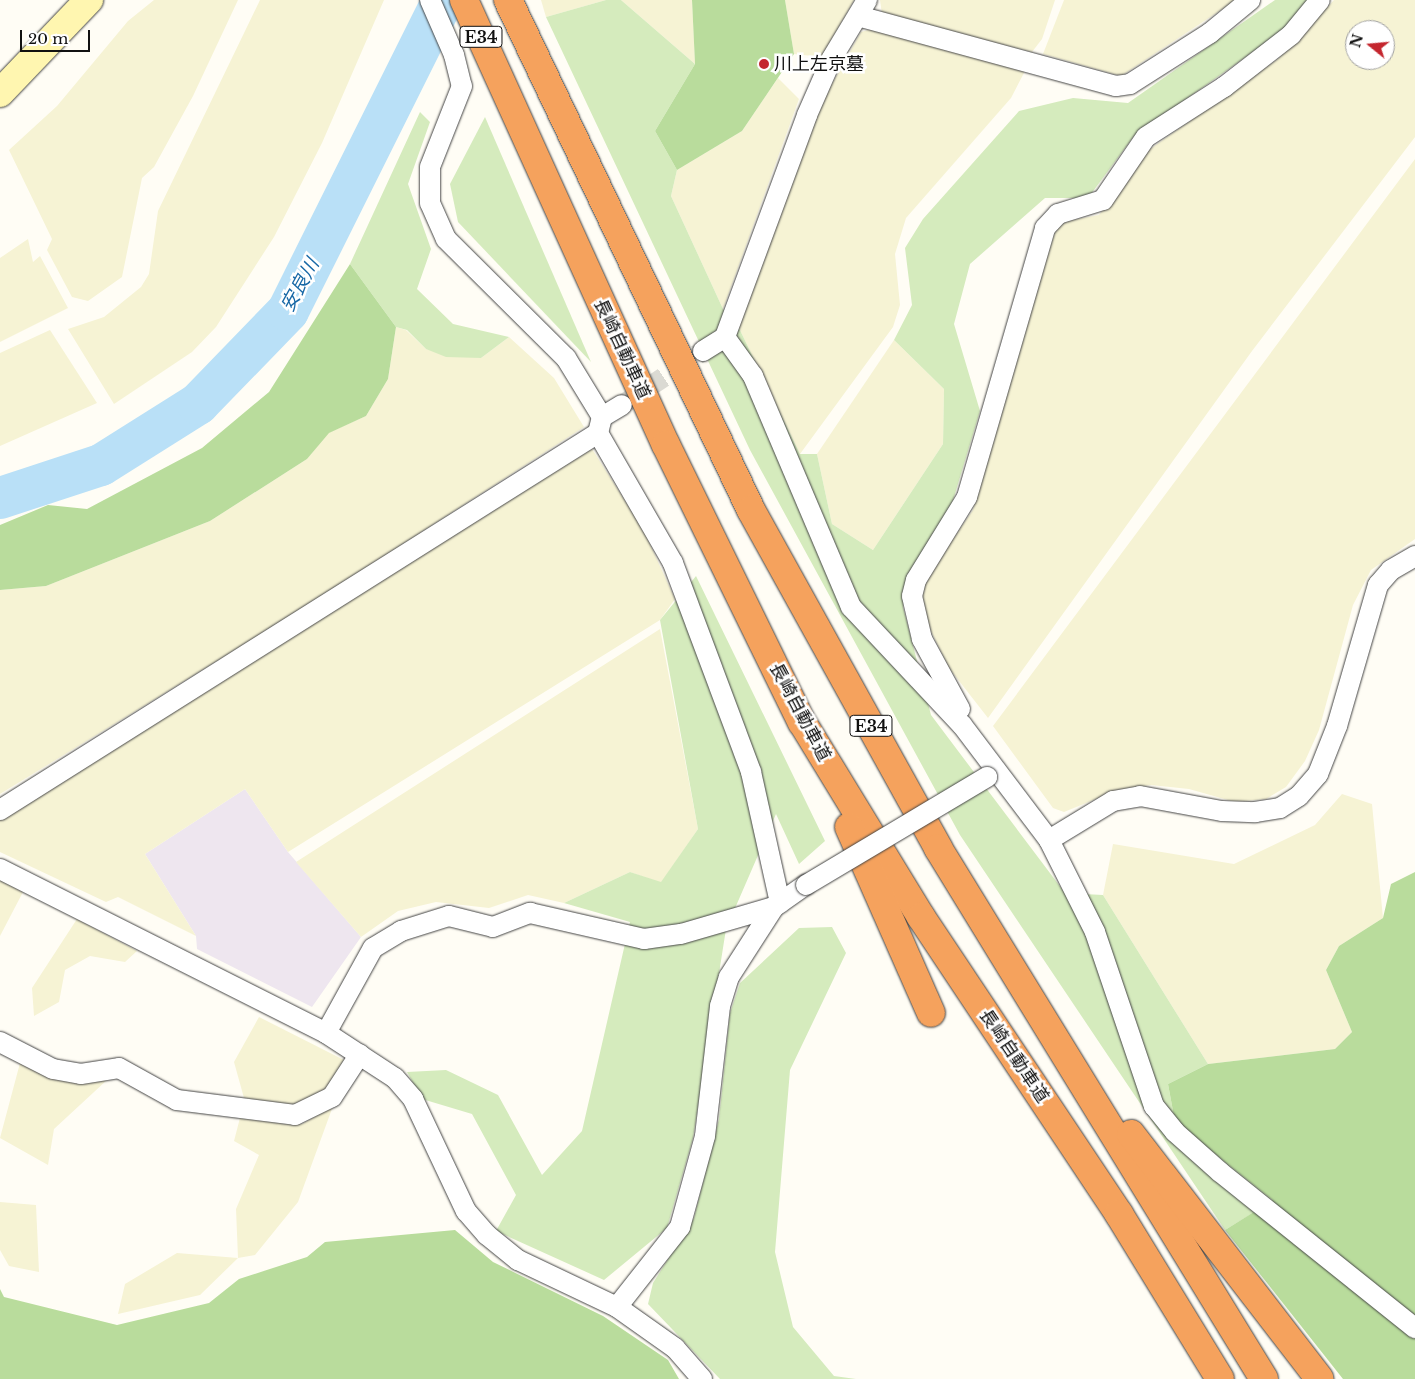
<!DOCTYPE html>
<html>
<head>
<meta charset="utf-8">
<style>
	body { margin:0 }
	#map { position:relative; width:1415px; height:1379px; overflow:hidden; background:#fffdf5; font-family:"Libre Baskerville","Noto Sans JP",serif }
	div>[style] { position:absolute }
	[style*='--x'] { left:calc(var(--x)*1px); top:calc(var(--y)*1px); width:calc(var(--w)*1px); rotate:calc(var(--a)*1deg) }
	.industrial>* { inset:0; background:#eee6ef }
	.farmland>* { inset:0; background:#f6f3d4 }
	.green>* { inset:0; background:#d5ebbd }
	.forest>* { inset:0; background:#b9dc9c }
	.river>* { height:42px; margin:-21px; padding:0 21px; transform-origin:21px; border-radius:21px; background:#b9e0f7 }
	.street-tunnel>* { height:20px; margin-top:-10px; transform-origin:0; background:repeating-linear-gradient(90deg,#dbdad3 0 20px,transparent 0 30px) }
	.roads { filter:drop-shadow(0 0 1px #444) drop-shadow(0 0 1px #444) }
	.street>* { height:20px; margin:-10px; padding:0 10px; transform-origin:10px; border-radius:10px; background:#fff }
	.secondary>* { height:28px; margin:-14px; padding:0 14px; transform-origin:14px; border-radius:14px; background:#fff6b0 }
	.highway>* { height:28px; margin:-14px; padding:0 14px; transform-origin:14px; border-radius:14px; background:#f5a25d }
	.bridges { filter:drop-shadow(0 0 1px #444) drop-shadow(0 0 1px #444) }
	.street-bridge>* { height:20px; margin:-10px; padding:0 10px; transform-origin:10px; border-radius:10px; background:#fff }
	.dots>* { width:14px; height:14px; translate:-50% -50%; box-sizing:border-box; border:2px solid #fff; border-radius:50% }
	span { translate:-50% -50%; white-space:nowrap; text-align:center; line-height:1.15; -webkit-text-stroke:5px #fff; paint-order:stroke }
	.shield-label span { padding:1px 4px; background:#fff; border:1px solid; border-radius:4px; -webkit-text-stroke-width:0 }
	.shield-label { font-size:16px; color:#111; font-weight:700 }
	.poi-label { font-size:18px; color:#111 }
	.left { translate:0 -50%; text-align:left }
	.street-label { font-size:18px; color:#111 }
	.water-label { font-size:19px; color:#1768a6; font-style:italic }
	.north { position:absolute; left:1345px; top:20px; width:50px; height:50px; box-sizing:border-box; background:#fff; border:1px solid #a0a0a0; border-radius:50%; rotate:287deg; font-size:14px; font-weight:700; line-height:20px; text-align:center; color:#111 }
	.north::after { content:''; display:block; margin:auto; width:18px; height:22px; background:#c4262e; clip-path:polygon(50% 0,100% 100%,50% 72%,0 100%) }
	.scale { position:absolute; left:20px; top:30px; width:70px; height:22px; box-sizing:border-box; border:2px solid #111; border-top:0; padding-left:6px; font-size:15px; line-height:18px; white-space:nowrap; color:#111; -webkit-text-stroke:4px #fff; paint-order:stroke }
</style>
</head>
<body>
<div id="map">
	<div class="industrial">
		<i style="clip-path:polygon(245px 789px,288px 852px,361px 937px,312px 1007px,197px 949px,196px 936px,145px 854px)"></i>
	</div>
	<div class="farmland">
		<i style="clip-path:polygon(154px 0,238px 0,193px 96px,154px 167px,142px 178px,122px 277px,88px 301px,72px 297px,47px 250px,52px 239px,9px 150px,57px 106px,128px 21px)"></i>
		<i style="clip-path:polygon(260px 0,384px 0,322px 143px,274px 237px,216px 327px,192px 352px,114px 404px,68px 329px,104px 317px,141px 287px,149px 274px,158px 211px)"></i>
		<i style="clip-path:polygon(541px 0,606px 0,546px 17px)"></i>
		<i style="clip-path:polygon(621px 0,692px 0,695px 64px)"></i>
		<i style="clip-path:polygon(785px 0,854px 0,822px 57px,794px 54px)"></i>
		<i style="clip-path:polygon(880px 0,1055px 0,1042px 39px,1032px 52px,882px 14px)"></i>
		<i style="clip-path:polygon(1064px 0,1236px 0,1121px 76px,1043px 54px)"></i>
		<i style="clip-path:polygon(evenodd,1334px 0,1415px 0,1415px 137px,1252px 351px,988px 718px,949px 668px,927px 623px,921px 595px,930px 572px,973px 510px,1010px 373px,1056px 229px,1067px 221px,1099px 215px,1146px 152px,1278px 59px,1334px 0,1355px 30px,1385px 30px,1385px 60px,1355px 60px,1355px 30px)"></i>
		<i style="clip-path:polygon(875px 28px,1025px 71px,1011px 98px,906px 218px,895px 254px,900px 305px,893px 327px,800px 454px,738px 326px,819px 107px,861px 32px)"></i>
		<i style="clip-path:polygon(778px 78px,799px 99px,723px 309px,671px 196px,677px 170px,742px 131px)"></i>
		<i style="clip-path:polygon(1415px 159px,1415px 539px,1371px 570px,1353px 605px,1319px 730px,1305px 761px,1286px 787px,1266px 799px,1235px 802px,1189px 789px,1151px 785px,1118px 790px,1064px 812px,1053px 808px,993px 726px)"></i>
		<i style="clip-path:polygon(28px 239px,33px 262px,40px 256px,68px 308px,0 342px,0 258px)"></i>
		<i style="clip-path:polygon(396px 327px,406px 330px,426px 349px,481px 358px,509px 337px,554px 378px,584px 427px,310px 604px,0 794px,0 590px,46px 586px,210px 521px,307px 459px,328px 433px,366px 416px,388px 379px)"></i>
		<i style="clip-path:polygon(50px 330px,97px 403px,0 446px,0 353px)"></i>
		<i style="clip-path:polygon(894px 340px,944px 389px,943px 444px,873px 550px,832px 524px,817px 454px)"></i>
		<i style="clip-path:polygon(592px 449px,643px 529px,675px 599px,660px 620px,288px 852px,245px 789px,145px 854px,196px 936px,118px 897px,106px 902px,0 852px,0 818px)"></i>
		<i style="clip-path:polygon(660px 629px,698px 829px,661px 883px,630px 872px,564px 903px,528px 895px,489px 908px,436px 902px,398px 911px,361px 937px,296px 862px)"></i>
		<i style="clip-path:polygon(1342px 794px,1372px 804px,1383px 918px,1339px 946px,1326px 970px,1352px 1032px,1335px 1049px,1208px 1064px,1103px 895px,1113px 844px,1234px 864px,1315px 825px)"></i>
		<i style="clip-path:polygon(0 880px,23px 892px,0 936px)"></i>
		<i style="clip-path:polygon(77px 919px,137px 951px,125px 962px,90px 956px,65px 970px,59px 1002px,34px 1016px,32px 988px)"></i>
		<i style="clip-path:polygon(259px 1017px,344px 1060px,318px 1102px,291px 1105px,244px 1098px,234px 1062px)"></i>
		<i style="clip-path:polygon(20px 1063px,107px 1080px,54px 1129px,48px 1165px,0 1138px)"></i>
		<i style="clip-path:polygon(333px 1106px,298px 1202px,255px 1255px,238px 1258px,200px 1295px,118px 1314px,125px 1284px,177px 1253px,238px 1258px,236px 1209px,259px 1155px,234px 1141px,241px 1114px,302px 1124px)"></i>
		<i style="clip-path:polygon(0 1202px,36px 1205px,39px 1272px,9px 1266px,0 1250px)"></i>
	</div>
	<div class="green">
		<i style="clip-path:polygon(606px 0,621px 0,695px 64px,655px 131px,677px 170px,671px 196px,723px 309px,738px 326px,800px 454px,817px 454px,832px 524px,873px 550px,943px 444px,944px 389px,894px 340px,912px 305px,905px 248px,923px 219px,1019px 111px,1073px 98px,1128px 103px,1275px 0,1310px 0,1285px 29px,1134px 136px,1088px 198px,1045px 198px,970px 264px,954px 324px,980px 411px,951px 507px,910px 576px,903px 607px,931px 715px,1065px 893px,1103px 895px,1208px 1064px,1168px 1084px,1175px 1122px,1274px 1200px,1225px 1230px,960px 835px,750px 450px,546px 17px)"></i>
		<i style="clip-path:polygon(420px 112px,430px 122px,408px 184px,431px 249px,417px 289px,453px 324px,509px 337px,481px 358px,446px 357px,426px 349px,407px 330px,396px 327px,350px 264px)"></i>
		<i style="clip-path:polygon(485px 117px,591px 362px,458px 222px,450px 184px)"></i>
		<i style="clip-path:polygon(696px 576px,825px 841px,799px 864px,776px 814px,726px 929px,693px 1138px,667px 1228px,604px 1280px,496px 1231px,516px 1195px,472px 1114px,422px 1099px,407px 1072px,446px 1070px,498px 1095px,542px 1175px,582px 1131px,630px 922px,564px 903px,630px 872px,661px 882px,698px 829px,660px 620px)"></i>
		<i style="clip-path:polygon(832px 927px,846px 953px,790px 1070px,775px 1252px,793px 1327px,834px 1376px,856px 1379px,720px 1379px,648px 1304px,653px 1283px,694px 1218px,719px 1119px,730px 1013px,740px 983px,799px 928px)"></i>
	</div>
	<div class="forest">
		<i style="clip-path:polygon(692px 0,785px 0,794px 54px,742px 131px,677px 170px,655px 131px,695px 64px)"></i>
		<i style="clip-path:polygon(350px 264px,396px 327px,388px 379px,366px 416px,329px 433px,307px 459px,210px 521px,46px 586px,0 590px,0 525px,48px 505px,87px 509px,202px 448px,269px 392px)"></i>
		<i style="clip-path:polygon(1415px 872px,1415px 1379px,1343px 1379px,1225px 1230px,1273px 1200px,1175px 1122px,1168px 1084px,1208px 1064px,1335px 1049px,1352px 1032px,1326px 970px,1339px 946px,1383px 918px,1391px 884px)"></i>
		<i style="clip-path:polygon(455px 1230px,493px 1262px,603px 1316px,668px 1360px,679px 1379px,0 1379px,0 1289px,4px 1297px,117px 1325px,209px 1303px,239px 1279px,307px 1257px,325px 1242px)"></i>
	</div>
	<div class="river">
		<i style="--x:0;--y:498;--w:106;--a:-18.1"></i>
		<i style="--x:101;--y:465;--w:115;--a:-32.2"></i>
		<i style="--x:198;--y:404;--w:129;--a:-45.9"></i>
		<i style="--x:288;--y:311;--w:347;--a:-63.5"></i>
	</div>
	<div class="street-tunnel">
		<i style="--x:622;--y:405;--w:97;--a:-33.7"></i>
	</div>
	<div class="roads">
		<div class="street">
			<i style="--x:430;--y:0;--w:60;--a:66.4"></i>
			<i style="--x:454;--y:55;--w:32;--a:76"></i>
			<i style="--x:462;--y:86;--w:87;--a:111.6"></i>
			<i style="--x:430;--y:167;--w:36;--a:90"></i>
			<i style="--x:430;--y:203;--w:39;--a:66"></i>
			<i style="--x:446;--y:239;--w:169;--a:44.8"></i>
			<i style="--x:566;--y:358;--w:69;--a:58.6"></i>
			<i style="--x:858;--y:16;--w:267;--a:15.2"></i>
			<i style="--x:1116;--y:86;--w:14;--a:-8"></i>
			<i style="--x:1130;--y:84;--w:95;--a:-32.5"></i>
			<i style="--x:1210;--y:33;--w:52;--a:-39.5"></i>
			<i style="--x:725;--y:337;--w:237;--a:-69.7"></i>
			<i style="--x:807;--y:115;--w:62;--a:-66.3"></i>
			<i style="--x:832;--y:58;--w:68;--a:-58.9"></i>
			<i style="--x:703;--y:351;--w:26;--a:-32"></i>
			<i style="--x:725;--y:337;--w:48;--a:54.3"></i>
			<i style="--x:753;--y:376;--w:251;--a:67"></i>
			<i style="--x:851;--y:607;--w:162;--a:46.8"></i>
			<i style="--x:962;--y:725;--w:144;--a:52.9"></i>
			<i style="--x:1049;--y:840;--w:103;--a:63.4"></i>
			<i style="--x:1095;--y:932;--w:184;--a:71.3"></i>
			<i style="--x:1154;--y:1106;--w:33;--a:51"></i>
			<i style="--x:1175;--y:1132;--w:60;--a:41.6"></i>
			<i style="--x:1220;--y:1172;--w:250;--a:38.7"></i>
			<i style="--x:598;--y:433;--w:150;--a:60"></i>
			<i style="--x:673;--y:563;--w:223;--a:69.5"></i>
			<i style="--x:751;--y:772;--w:134;--a:77.5"></i>
			<i style="--x:960;--y:709;--w:80;--a:-118.5"></i>
			<i style="--x:922;--y:639;--w:44;--a:-103.1"></i>
			<i style="--x:912;--y:596;--w:16;--a:-76"></i>
			<i style="--x:916;--y:580;--w:97;--a:-58.4"></i>
			<i style="--x:967;--y:497;--w:280;--a:-73.8"></i>
			<i style="--x:1045;--y:228;--w:19;--a:-47"></i>
			<i style="--x:1058;--y:214;--w:47;--a:-17.3"></i>
			<i style="--x:1103;--y:200;--w:76;--a:-55.7"></i>
			<i style="--x:1146;--y:137;--w:93;--a:-32.7"></i>
			<i style="--x:1224;--y:87;--w:85;--a:-37.8"></i>
			<i style="--x:1291;--y:35;--w:45;--a:-50.4"></i>
			<i style="--x:0;--y:810;--w:707;--a:-32.23"></i>
			<i style="--x:598;--y:433;--w:16;--a:-76"></i>
			<i style="--x:602;--y:417;--w:23;--a:-31"></i>
			<i style="--x:1049;--y:840;--w:75;--a:-31.4"></i>
			<i style="--x:1113;--y:801;--w:27;--a:-10"></i>
			<i style="--x:1140;--y:796;--w:83;--a:10.4"></i>
			<i style="--x:1222;--y:811;--w:33;--a:2"></i>
			<i style="--x:1255;--y:812;--w:25;--a:-9"></i>
			<i style="--x:1280;--y:808;--w:22;--a:-32"></i>
			<i style="--x:1299;--y:796;--w:29;--a:-49"></i>
			<i style="--x:1318;--y:774;--w:52;--a:-68.4"></i>
			<i style="--x:1337;--y:726;--w:147;--a:-73.8"></i>
			<i style="--x:1378;--y:585;--w:20;--a:-49"></i>
			<i style="--x:1391;--y:570;--w:28;--a:-30"></i>
			<i style="--x:0;--y:869;--w:365;--a:26.7"></i>
			<i style="--x:326;--y:1033;--w:82;--a:33.1"></i>
			<i style="--x:395;--y:1078;--w:28;--a:49"></i>
			<i style="--x:413;--y:1099;--w:124;--a:64.7"></i>
			<i style="--x:466;--y:1211;--w:32;--a:49"></i>
			<i style="--x:487;--y:1235;--w:40;--a:39"></i>
			<i style="--x:518;--y:1260;--w:110;--a:25.4"></i>
			<i style="--x:617;--y:1307;--w:71;--a:35.3"></i>
			<i style="--x:675;--y:1348;--w:41;--a:48.9"></i>
			<i style="--x:326;--y:1033;--w:97;--a:-61.1"></i>
			<i style="--x:373;--y:948;--w:33;--a:-31"></i>
			<i style="--x:401;--y:931;--w:50;--a:-17.4"></i>
			<i style="--x:449;--y:916;--w:45;--a:14"></i>
			<i style="--x:493;--y:927;--w:40;--a:-21"></i>
			<i style="--x:530;--y:913;--w:117;--a:12.8"></i>
			<i style="--x:644;--y:939;--w:37;--a:-8"></i>
			<i style="--x:681;--y:934;--w:97;--a:-16.2"></i>
			<i style="--x:774;--y:907;--w:39;--a:-35"></i>
			<i style="--x:0;--y:1042;--w:59;--a:27"></i>
			<i style="--x:53;--y:1069;--w:28;--a:10"></i>
			<i style="--x:81;--y:1074;--w:38;--a:-9"></i>
			<i style="--x:119;--y:1068;--w:66;--a:28.9"></i>
			<i style="--x:177;--y:1100;--w:119;--a:7.2"></i>
			<i style="--x:295;--y:1115;--w:41;--a:-25.9"></i>
			<i style="--x:332;--y:1097;--w:51;--a:-56.9"></i>
			<i style="--x:617;--y:1307;--w:102;--a:-51.8"></i>
			<i style="--x:680;--y:1227;--w:94;--a:-74.6"></i>
			<i style="--x:705;--y:1136;--w:131;--a:-83.4"></i>
			<i style="--x:720;--y:1006;--w:30;--a:-73"></i>
			<i style="--x:729;--y:977;--w:83;--a:-57.3"></i>
		</div>
		<div class="secondary">
			<i style="--x:0;--y:93;--w:129;--a:-46.3"></i>
		</div>
		<div class="highway">
			<i style="--x:464;--y:0;--w:489;--a:65.6"></i>
			<i style="--x:666;--y:445;--w:309;--a:63.9"></i>
			<i style="--x:802;--y:722;--w:228;--a:58.6"></i>
			<i style="--x:921;--y:917;--w:357;--a:56.3"></i>
			<i style="--x:1119;--y:1214;--w:193;--a:58.5"></i>
			<i style="--x:508;--y:0;--w:565;--a:64.52"></i>
			<i style="--x:751;--y:510;--w:386;--a:61"></i>
			<i style="--x:938;--y:848;--w:623;--a:58.45"></i>
			<i style="--x:849;--y:827;--w:203;--a:66.2"></i>
			<i style="--x:1131;--y:1134;--w:309;--a:52.4"></i>
		</div>
	</div>
	<div class="bridges">
		<div class="street-bridge">
			<i style="--x:806;--y:885;--w:211;--a:-30.8"></i>
		</div>
	</div>
	<div class="dots">
		<i style="left:764px;top:64px;background:#c4262e"></i>
	</div>
	<div class="shield-label">
		<span style="left:481px;top:37px">E34</span>
		<span style="left:871px;top:726px">E34</span>
	</div>
	<div class="poi-label">
		<span class="left" style="left:774px;top:64px">川上左京墓</span>
	</div>
	<div class="street-label">
		<span style="left:622px;top:349px;rotate:65deg">長崎自動車道</span>
		<span style="left:800px;top:712px;rotate:62deg">長崎自動車道</span>
		<span style="left:1014px;top:1056px;rotate:56deg">長崎自動車道</span>
	</div>
	<div class="water-label">
		<span style="left:300px;top:285px;rotate:-61deg">安良川</span>
	</div>
	<div class="north">N</div>
	<div class="scale">20 m</div>
</div>
</body>
</html>
